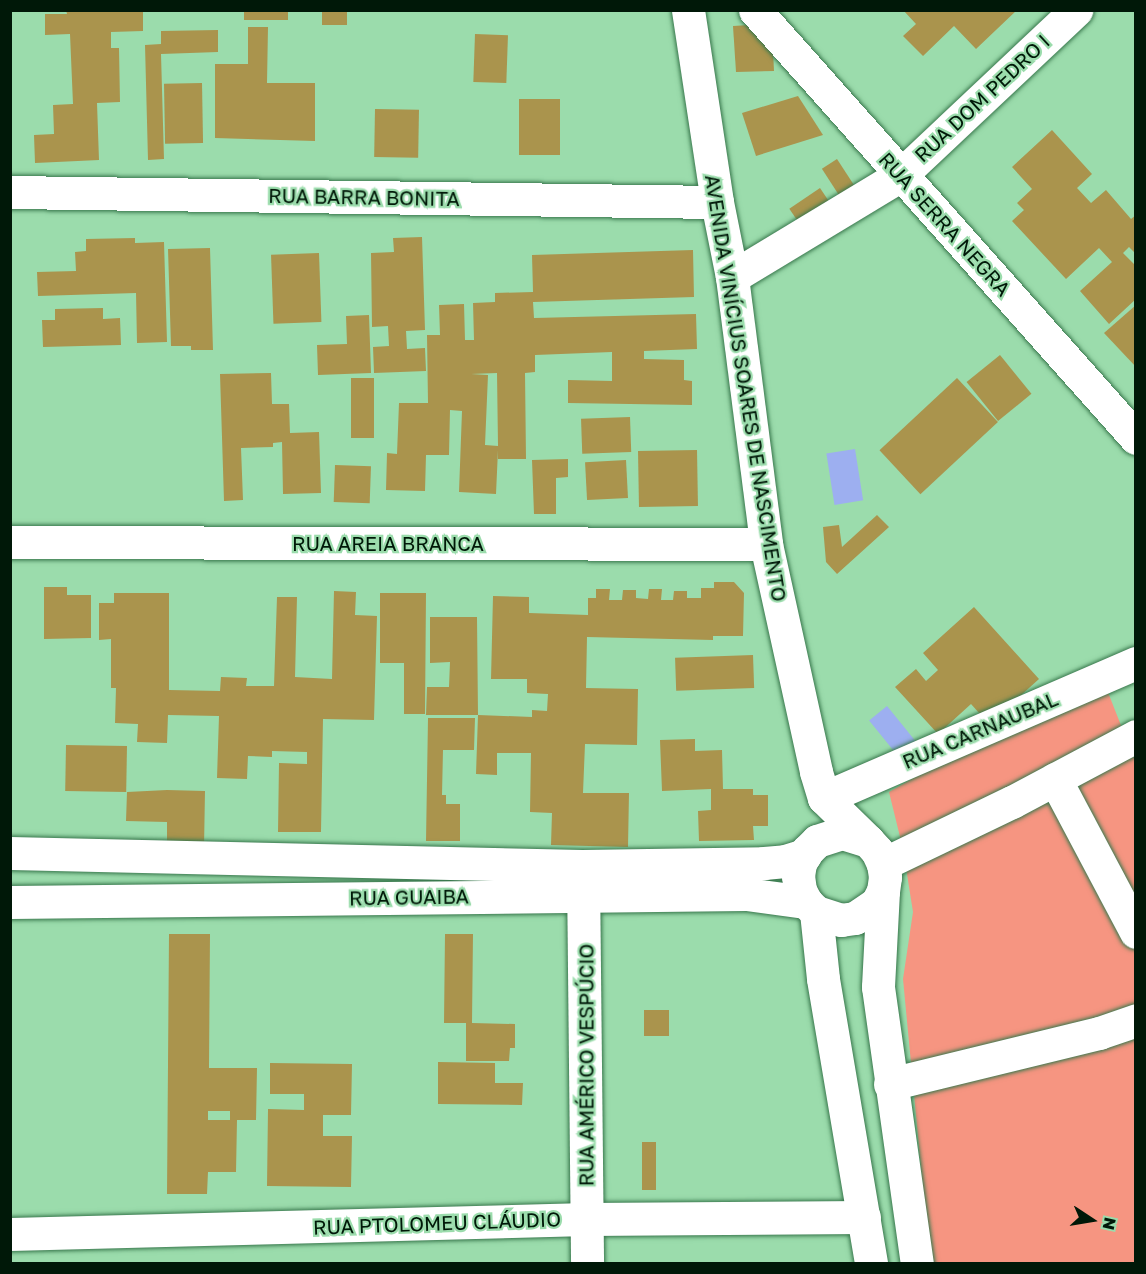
<!DOCTYPE html>
<html>
<head>
<meta charset="utf-8">
<style>
	body { margin:0 }
	#map { position:relative; width:1146px; height:1274px; overflow:hidden; background:#9bdcac; font-family:"Golos Text",sans-serif }
	div>[style] { position:absolute }
	[style*='--x'] { left:calc(var(--x)*1px); top:calc(var(--y)*1px); width:calc(var(--w)*1px); rotate:calc(var(--a)*1deg) }
	.green>* { inset:0; background:#f69581 }
	.water>* { inset:0; background:#9daff0; transform-origin:0 0 }
	.building>* { inset:0; background:#aa944d; transform-origin:0 0 }
	.roads { filter:drop-shadow(0 0 2px #38774c) drop-shadow(0 0 2px #38774c) }
	.minor>* { height:33px; margin:-16.5px; padding:0 16.5px; transform-origin:16.5px; border-radius:16.5px; background:#fff }
	span { translate:-50% -50%; white-space:nowrap; text-align:center; line-height:1.15; -webkit-text-stroke:4.5px #9bdcac; paint-order:stroke }
	.street-label { font-size:20px; color:#001808 }
	.frame { position:absolute; inset:0; border:12px solid #001808; pointer-events:none }
	.north { position:absolute; left:1062px; top:1190px; width:60px; height:60px; -webkit-text-stroke:4px #9bdcac; paint-order:stroke; rotate:102deg; font-size:16px; font-weight:700; line-height:24px; text-align:center; color:#001808 }
	.north::after { content:''; display:block; margin:auto; width:21px; height:27px; background:#001808; clip-path:polygon(50% 0,100% 100%,50% 72%,0 100%) }
</style>
</head>
<body>
<div id="map">
	<div class="green">
		<i style="clip-path:polygon(1100px 672px,1135px 761px,1135px 1263px,930px 1263px,903px 979px,913px 912px,903px 849px,889px 792px)"></i>
	</div>
	<div class="water">
		<i style="left:855px;top:449px;width:52px;height:29px;rotate:81deg"></i>
		<i style="left:887px;top:706px;width:49px;height:23px;rotate:51deg"></i>
	</div>
	<div class="building">
		<i style="clip-path:polygon(66px 10px,143px 10px,143px 31px,111px 32px,111px 48px,119px 48px,120px 102px,97px 103px,99px 160px,35px 163px,34px 135px,54px 134px,53px 105px,73px 104px,70px 34px,45px 35px,45px 14px,67px 14px)"></i>
		<i style="left:244px;top:10px;width:44px;height:10px"></i>
		<i style="left:322px;top:10px;width:25px;height:15px"></i>
		<i style="clip-path:polygon(903px 10px,1017px 10px,976px 49px,954px 26px,923px 56px,903px 36px,916px 24px)"></i>
		<i style="clip-path:polygon(749px 25px,773px 50px,774px 71px,736px 72px,733px 26px)"></i>
		<i style="clip-path:polygon(248px 27px,268px 27px,267px 83px,315px 83px,315px 141px,215px 138px,215px 64px,248px 64px)"></i>
		<i style="clip-path:polygon(218px 30px,218px 52px,161px 54px,164px 159px,148px 160px,145px 45px,161px 44px,161px 31px)"></i>
		<i style="left:475px;top:34px;width:33px;height:48px;rotate:2deg"></i>
		<i style="left:202px;top:83px;width:60px;height:38px;rotate:89deg"></i>
		<i style="clip-path:polygon(798px 96px,823px 135px,756px 156px,742px 113px)"></i>
		<i style="left:519px;top:99px;width:41px;height:56px"></i>
		<i style="left:375px;top:109px;width:44px;height:48px;rotate:1deg"></i>
		<i style="clip-path:polygon(1052px 130px,1092px 174px,1077px 188px,1091px 203px,1106px 190px,1131px 219px,1136px 215px,1136px 254px,1129px 247px,1123px 253px,1136px 266px,1136px 299px,1109px 324px,1080px 291px,1112px 262px,1099px 248px,1066px 279px,1012px 221px,1024px 210px,1017px 203px,1032px 189px,1012px 167px)"></i>
		<i style="left:837px;top:159px;width:35px;height:18px;rotate:57deg"></i>
		<i style="left:820px;top:188px;width:22px;height:37px;rotate:56deg"></i>
		<i style="clip-path:polygon(422px 237px,425px 330px,406px 331px,407px 349px,425px 348px,426px 371px,374px 373px,373px 347px,389px 346px,388px 326px,372px 327px,371px 253px,394px 252px,393px 238px)"></i>
		<i style="clip-path:polygon(135px 238px,135px 243px,164px 242px,167px 342px,137px 343px,136px 293px,38px 296px,37px 272px,76px 271px,75px 252px,86px 251px,86px 239px)"></i>
		<i style="clip-path:polygon(210px 248px,213px 350px,191px 350px,191px 346px,171px 346px,168px 249px)"></i>
		<i style="clip-path:polygon(evenodd,693px 250px,694px 297px,533px 302px,534px 318px,696px 314px,697px 349px,644px 351px,644px 359px,684px 360px,684px 380px,692px 381px,692px 405px,568px 403px,568px 380px,612px 381px,612px 352px,535px 355px,535px 372px,525px 373px,526px 459px,498px 459px,498px 450px,496px 494px,459px 492px,462px 411px,450px 410px,449px 455px,426px 455px,425px 491px,386px 490px,387px 453px,397px 454px,399px 403px,428px 403px,427px 335px,440px 335px,439px 305px,464px 304px,465px 340px,474px 340px,473px 303px,495px 302px,495px 293px,533px 292px,532px 255px,693px 250px,497px 373px,498px 446px,485px 445px,488px 375px,471px 374px,497px 373px)"></i>
		<i style="left:319px;top:253px;width:69px;height:48px;rotate:88deg"></i>
		<i style="clip-path:polygon(1136px 305px,1136px 367px,1104px 333px)"></i>
		<i style="clip-path:polygon(103px 308px,103px 319px,120px 318px,121px 345px,43px 347px,42px 320px,55px 320px,55px 309px)"></i>
		<i style="clip-path:polygon(369px 315px,371px 373px,318px 375px,317px 345px,347px 344px,346px 316px)"></i>
		<i style="left:1000px;top:355px;width:50px;height:43px;rotate:51deg"></i>
		<i style="clip-path:polygon(271px 373px,272px 404px,289px 404px,290px 433px,319px 432px,321px 493px,283px 494px,282px 442px,273px 443px,273px 447px,241px 448px,243px 500px,224px 501px,220px 374px)"></i>
		<i style="left:351px;top:378px;width:23px;height:60px"></i>
		<i style="left:957px;top:378px;width:60px;height:106px;rotate:47deg"></i>
		<i style="left:630px;top:417px;width:35px;height:49px;rotate:88deg"></i>
		<i style="left:697px;top:450px;width:56px;height:59px;rotate:89deg"></i>
		<i style="clip-path:polygon(568px 459px,568px 477px,556px 478px,556px 514px,534px 514px,532px 460px)"></i>
		<i style="left:626px;top:460px;width:38px;height:41px;rotate:87deg"></i>
		<i style="left:335px;top:465px;width:36px;height:37px;rotate:2deg"></i>
		<i style="clip-path:polygon(877px 515px,889px 527px,837px 574px,826px 562px,823px 527px,839px 525px,842px 547px)"></i>
		<i style="clip-path:polygon(714px 582px,734px 582px,744px 593px,743px 636px,713px 636px,713px 640px,587px 637px,586px 688px,638px 689px,637px 745px,585px 744px,583px 793px,629px 793px,628px 847px,551px 845px,552px 813px,530px 812px,531px 753px,497px 753px,497px 775px,476px 774px,478px 715px,426px 715px,427px 687px,449px 687px,450px 662px,430px 663px,430px 617px,477px 617px,478px 715px,532px 717px,532px 710px,547px 711px,548px 694px,527px 693px,527px 679px,491px 679px,493px 596px,529px 597px,529px 613px,588px 615px,588px 598px,596px 598px,596px 589px,610px 589px,609px 600px,622px 600px,623px 590px,636px 590px,636px 598px,648px 599px,649px 589px,662px 589px,661px 600px,673px 600px,674px 591px,687px 591px,687px 598px,701px 598px,701px 588px,714px 588px)"></i>
		<i style="clip-path:polygon(44px 587px,67px 587px,67px 595px,91px 595px,91px 638px,44px 639px)"></i>
		<i style="clip-path:polygon(334px 591px,356px 592px,355px 615px,377px 616px,374px 720px,323px 719px,321px 832px,278px 832px,279px 763px,307px 764px,307px 752px,272px 751px,272px 757px,248px 756px,247px 779px,217px 778px,219px 716px,168px 715px,167px 743px,137px 742px,138px 724px,115px 723px,116px 688px,111px 688px,111px 639px,99px 640px,99px 603px,114px 603px,114px 593px,169px 593px,169px 690px,220px 691px,221px 677px,247px 678px,246px 686px,274px 686px,277px 597px,297px 597px,295px 677px,332px 679px)"></i>
		<i style="clip-path:polygon(380px 593px,426px 593px,425px 714px,404px 714px,404px 663px,380px 663px)"></i>
		<i style="clip-path:polygon(974px 607px,1039px 679px,989px 724px,971px 704px,938px 734px,895px 687px,916px 669px,926px 681px,938px 670px,923px 653px)"></i>
		<i style="left:753px;top:655px;width:33px;height:78px;rotate:88deg"></i>
		<i style="clip-path:polygon(428px 718px,475px 718px,474px 750px,443px 750px,442px 795px,446px 795px,446px 804px,460px 804px,460px 841px,426px 841px)"></i>
		<i style="clip-path:polygon(695px 739px,695px 751px,722px 750px,723px 789px,753px 789px,753px 795px,768px 795px,768px 826px,753px 826px,754px 840px,699px 841px,698px 811px,711px 810px,711px 789px,662px 791px,660px 740px)"></i>
		<i style="left:66px;top:745px;width:61px;height:46px;rotate:1deg"></i>
		<i style="clip-path:polygon(167px 790px,205px 791px,204px 848px,167px 848px,167px 822px,126px 821px,127px 792px)"></i>
		<i style="clip-path:polygon(evenodd,169px 934px,210px 934px,209px 1068px,257px 1068px,256px 1120px,237px 1120px,236px 1172px,208px 1172px,207px 1194px,167px 1194px,169px 934px,208px 1111px,230px 1111px,230px 1120px,208px 1120px,208px 1111px)"></i>
		<i style="clip-path:polygon(445px 934px,473px 934px,472px 1023px,515px 1024px,515px 1048px,510px 1048px,509px 1061px,466px 1061px,466px 1023px,444px 1023px)"></i>
		<i style="left:644px;top:1010px;width:25px;height:26px"></i>
		<i style="clip-path:polygon(438px 1062px,495px 1063px,495px 1083px,523px 1083px,522px 1105px,438px 1104px)"></i>
		<i style="clip-path:polygon(270px 1063px,352px 1064px,351px 1115px,323px 1115px,323px 1136px,352px 1136px,351px 1187px,267px 1186px,268px 1109px,304px 1110px,304px 1094px,270px 1094px)"></i>
		<i style="left:642px;top:1142px;width:14px;height:48px"></i>
	</div>
	<div class="roads">
		<div class="minor">
			<i style="--x:688;--y:10;--w:194;--a:81.4"></i>
			<i style="--x:717;--y:202;--w:76;--a:78.7"></i>
			<i style="--x:732;--y:277;--w:269;--a:82.7"></i>
			<i style="--x:766;--y:544;--w:233;--a:77.6"></i>
			<i style="--x:816;--y:772;--w:27;--a:73"></i>
			<i style="--x:824;--y:798;--w:62;--a:44.3"></i>
			<i style="--x:868;--y:841;--w:13;--a:48"></i>
			<i style="--x:877;--y:851;--w:14;--a:65"></i>
			<i style="--x:883;--y:864;--w:13;--a:81"></i>
			<i style="--x:885;--y:877;--w:14;--a:98"></i>
			<i style="--x:883;--y:891;--w:13;--a:117"></i>
			<i style="--x:877;--y:903;--w:27;--a:146"></i>
			<i style="--x:855;--y:918;--w:14;--a:172"></i>
			<i style="--x:841;--y:920;--w:26;--a:-162"></i>
			<i style="--x:816;--y:912;--w:14;--a:-135"></i>
			<i style="--x:806;--y:902;--w:13;--a:-117"></i>
			<i style="--x:800;--y:890;--w:14;--a:-98"></i>
			<i style="--x:798;--y:876;--w:13;--a:-81"></i>
			<i style="--x:800;--y:863;--w:14;--a:-60"></i>
			<i style="--x:807;--y:851;--w:14;--a:-45"></i>
			<i style="--x:817;--y:841;--w:26;--a:-18"></i>
			<i style="--x:842;--y:833;--w:27;--a:17"></i>
			<i style="--x:755;--y:10;--w:573;--a:48.32"></i>
			<i style="--x:10;--y:192;--w:707;--a:0.81"></i>
			<i style="--x:732;--y:277;--w:197;--a:-31.1"></i>
			<i style="--x:901;--y:175;--w:241;--a:-43.3"></i>
			<i style="--x:10;--y:542;--w:756;--a:0.15"></i>
			<i style="--x:1055;--y:779;--w:173;--a:62.1"></i>
			<i style="--x:824;--y:798;--w:340;--a:-23.4"></i>
			<i style="--x:10;--y:853;--w:572;--a:1.3"></i>
			<i style="--x:582;--y:866;--w:182;--a:-0.9"></i>
			<i style="--x:764;--y:863;--w:21;--a:-5"></i>
			<i style="--x:785;--y:861;--w:21;--a:-17"></i>
			<i style="--x:883;--y:864;--w:143;--a:-25.7"></i>
			<i style="--x:1012;--y:802;--w:140;--a:-28"></i>
			<i style="--x:583;--y:874;--w:390;--a:89.4"></i>
			<i style="--x:883;--y:891;--w:96;--a:93"></i>
			<i style="--x:878;--y:987;--w:280;--a:82"></i>
			<i style="--x:10;--y:902;--w:736;--a:-0.62"></i>
			<i style="--x:746;--y:894;--w:61;--a:7.6"></i>
			<i style="--x:816;--y:912;--w:67;--a:84"></i>
			<i style="--x:823;--y:979;--w:289;--a:80.4"></i>
			<i style="--x:890;--y:1084;--w:215;--a:-13.7"></i>
			<i style="--x:1099;--y:1033;--w:39;--a:-19"></i>
			<i style="--x:10;--y:1234;--w:577;--a:-1.49"></i>
			<i style="--x:587;--y:1219;--w:277;--a:-0.4"></i>
		</div>
	</div>
	<div class="street-label">
		<span style="left:982px;top:98px;rotate:-43deg">RUA DOM PEDRO I</span>
		<span style="left:364px;top:197px;rotate:1deg">RUA BARRA BONITA</span>
		<span style="left:945px;top:224px;rotate:48deg">RUA SERRA NEGRA</span>
		<span style="left:746px;top:388px;rotate:81deg">AVENIDA VINÍCIUS SOARES DE NASCIMENTO</span>
		<span style="left:388px;top:543px">RUA AREIA BRANCA</span>
		<span style="left:980px;top:730px;rotate:-23deg">RUA CARNAUBAL</span>
		<span style="left:409px;top:897px;rotate:-1deg">RUA GUAIBA</span>
		<span style="left:586px;top:1065px;rotate:-90deg">RUA AMÉRICO VESPÚCIO</span>
		<span style="left:437px;top:1223px;rotate:-2deg">RUA PTOLOMEU CLÁUDIO</span>
	</div>
	<div class="frame"></div>
	<div class="north">N</div>
</div>
</body>
</html>
